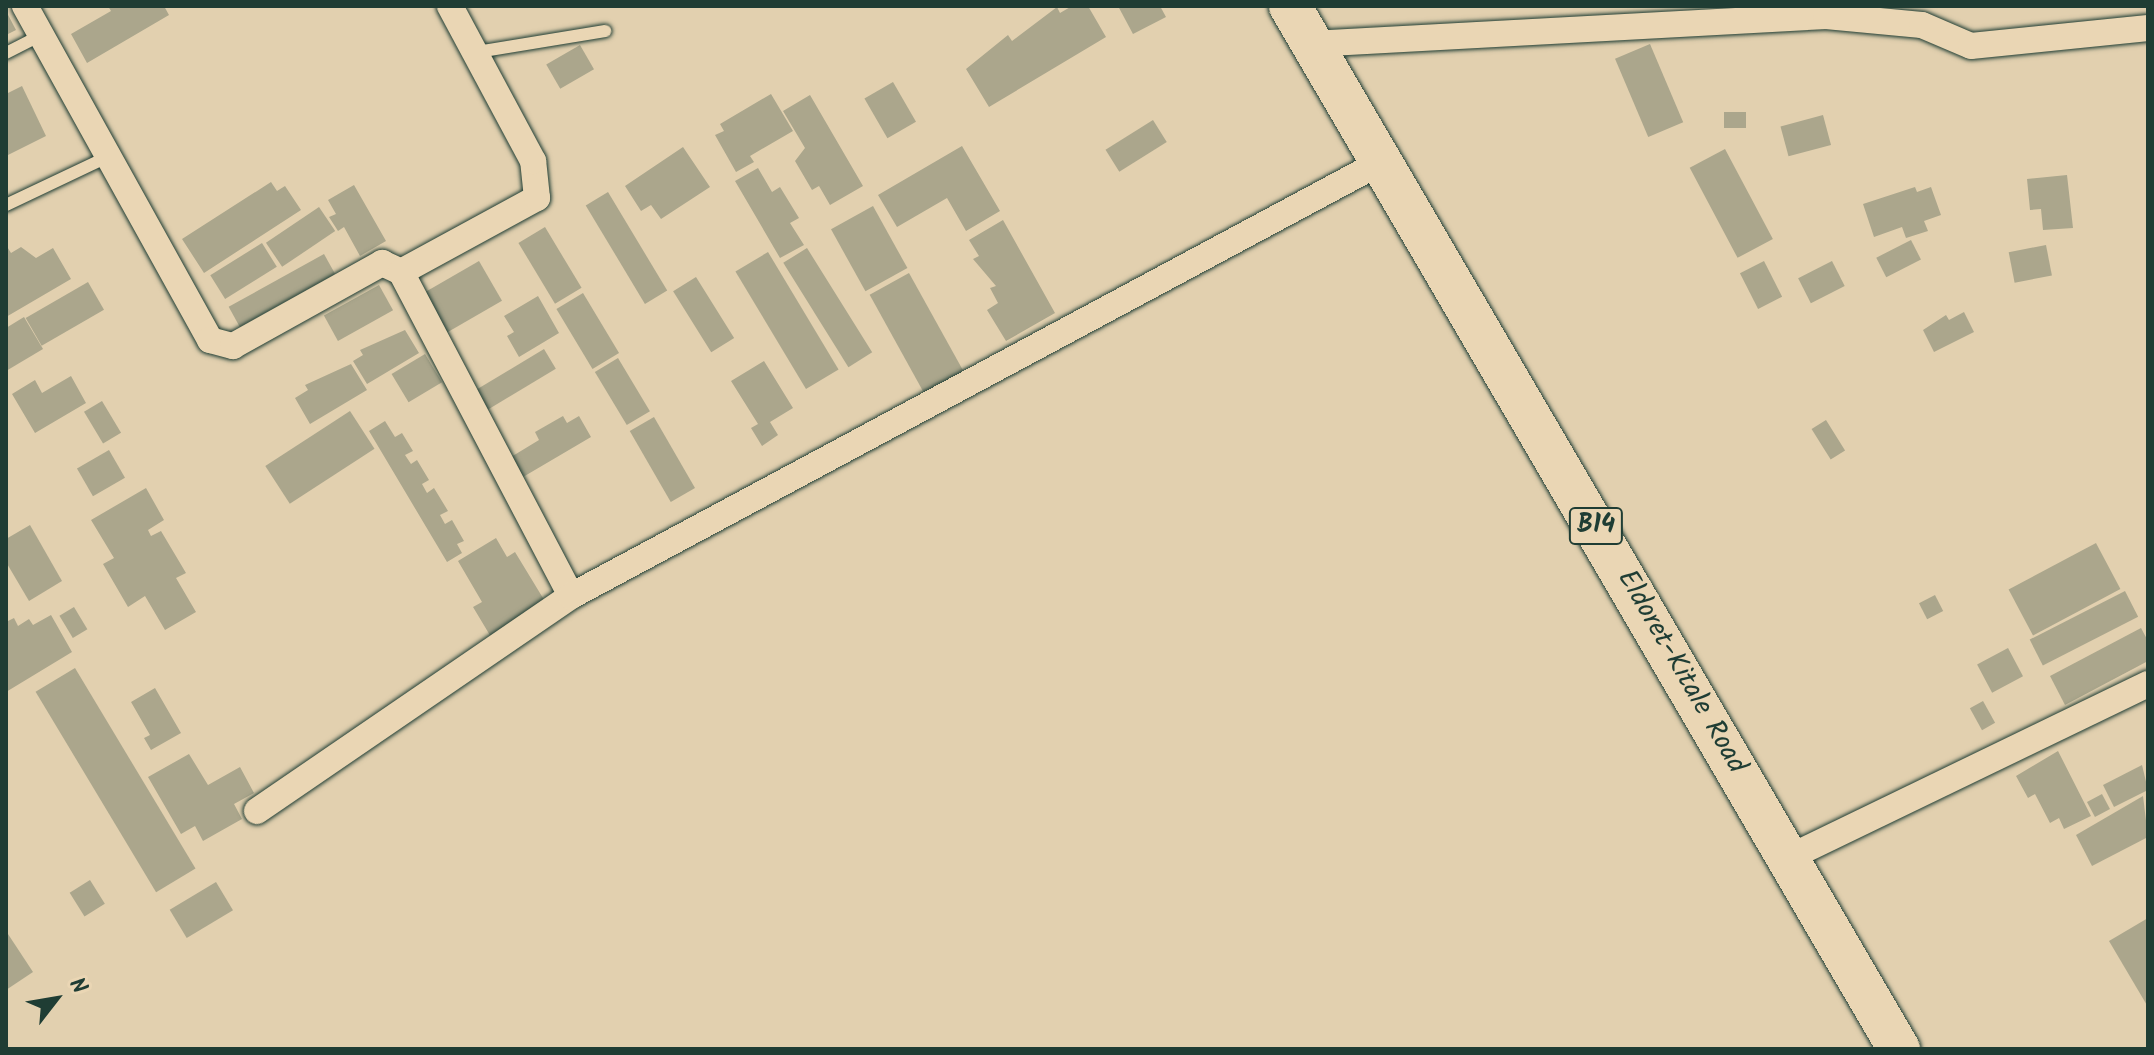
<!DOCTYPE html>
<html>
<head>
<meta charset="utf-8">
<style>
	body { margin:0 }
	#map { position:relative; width:2154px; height:1055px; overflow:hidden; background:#e2d0af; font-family:Kalam,sans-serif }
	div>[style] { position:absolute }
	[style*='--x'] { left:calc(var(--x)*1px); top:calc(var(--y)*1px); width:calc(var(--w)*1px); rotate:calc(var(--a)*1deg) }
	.building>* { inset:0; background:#aba68c; transform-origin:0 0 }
	.roads { filter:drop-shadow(0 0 2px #1f3d34) drop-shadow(0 0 2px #1f3d34) }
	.service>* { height:12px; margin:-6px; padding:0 6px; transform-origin:6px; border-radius:6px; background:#ead6b4 }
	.minor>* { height:26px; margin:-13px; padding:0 13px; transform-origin:13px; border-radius:13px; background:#ead6b4 }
	.trunk>* { height:42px; margin:-21px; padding:0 21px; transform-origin:21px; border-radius:21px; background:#ead6b4 }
	span { translate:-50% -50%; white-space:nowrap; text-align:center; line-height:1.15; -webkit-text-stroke:8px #ead6b4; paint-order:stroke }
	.shield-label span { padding:2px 6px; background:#ead6b4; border:2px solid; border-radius:6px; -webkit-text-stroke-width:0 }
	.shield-label { font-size:26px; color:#1f3d34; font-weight:700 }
	.street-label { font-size:28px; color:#1f3d34 }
	.frame { position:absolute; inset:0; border:8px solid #1f3d34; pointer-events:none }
	.north { position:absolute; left:16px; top:959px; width:80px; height:80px; -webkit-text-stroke:6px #ead6b4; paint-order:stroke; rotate:59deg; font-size:22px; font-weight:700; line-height:32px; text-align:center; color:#1f3d34 }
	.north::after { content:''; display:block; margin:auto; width:28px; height:36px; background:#1f3d34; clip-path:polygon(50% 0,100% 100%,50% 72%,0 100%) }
</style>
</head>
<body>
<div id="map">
	<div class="building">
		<i style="clip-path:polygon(108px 6px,164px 6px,169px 15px,87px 63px,71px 34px,111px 11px)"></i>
		<i style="clip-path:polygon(1072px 6px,1088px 6px,1106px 37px,989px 107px,966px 69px,1008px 35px,1012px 41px,1057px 7px,1060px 13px)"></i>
		<i style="clip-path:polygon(1118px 6px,1160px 6px,1166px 17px,1133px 34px)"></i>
		<i style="clip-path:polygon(6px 11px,16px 30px,6px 35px)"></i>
		<i style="left:1650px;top:44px;width:85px;height:38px;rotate:67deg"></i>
		<i style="left:580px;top:45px;width:28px;height:39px;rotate:60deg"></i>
		<i style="left:893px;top:82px;width:46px;height:33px;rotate:60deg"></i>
		<i style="clip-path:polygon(22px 86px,46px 136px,6px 156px,6px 94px)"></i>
		<i style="clip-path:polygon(771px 94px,793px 131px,750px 156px,754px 162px,736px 172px,715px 135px,724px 131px,720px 124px)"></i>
		<i style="clip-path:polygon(810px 95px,863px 186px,830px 205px,819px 186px,812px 190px,795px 161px,805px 148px,783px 111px)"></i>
		<i style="left:1746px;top:112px;width:16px;height:22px;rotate:90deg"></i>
		<i style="left:1823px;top:115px;width:31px;height:44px;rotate:75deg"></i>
		<i style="left:1153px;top:120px;width:26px;height:56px;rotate:58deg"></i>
		<i style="clip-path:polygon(962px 146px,1000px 211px,966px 231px,947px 198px,897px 227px,878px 195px)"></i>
		<i style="clip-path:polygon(683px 147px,710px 187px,661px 219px,651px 205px,641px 211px,625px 186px)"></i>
		<i style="left:1725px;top:149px;width:102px;height:40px;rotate:62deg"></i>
		<i style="clip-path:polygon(758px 168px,772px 192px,780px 187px,799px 218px,790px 223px,804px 245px,780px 258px,735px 181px)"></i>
		<i style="clip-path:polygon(2067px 175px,2073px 228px,2043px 230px,2041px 209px,2030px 210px,2027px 179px)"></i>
		<i style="clip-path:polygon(271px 182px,277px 191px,285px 186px,301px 210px,204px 273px,182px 239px)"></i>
		<i style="clip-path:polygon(354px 185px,386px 241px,360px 256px,344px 227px,338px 231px,329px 217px,336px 214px,328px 200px)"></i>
		<i style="clip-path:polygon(1915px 187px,1917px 192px,1931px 187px,1941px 215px,1924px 221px,1928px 231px,1906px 238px,1902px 227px,1874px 237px,1863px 204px)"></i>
		<i style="left:608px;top:192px;width:115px;height:26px;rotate:59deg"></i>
		<i style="left:873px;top:206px;width:71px;height:48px;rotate:61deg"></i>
		<i style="left:319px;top:207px;width:29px;height:64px;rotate:56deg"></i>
		<i style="clip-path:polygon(1003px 220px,1055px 313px,1006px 341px,987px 310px,998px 303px,990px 288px,996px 286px,973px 259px,979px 256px,969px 240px)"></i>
		<i style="left:545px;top:227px;width:71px;height:31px;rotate:59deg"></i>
		<i style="left:1911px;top:240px;width:22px;height:39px;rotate:63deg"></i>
		<i style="left:262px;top:243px;width:28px;height:61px;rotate:58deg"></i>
		<i style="clip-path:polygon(6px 245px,11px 253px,21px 247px,36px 258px,53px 248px,71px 279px,6px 317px)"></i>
		<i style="left:2046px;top:245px;width:31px;height:38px;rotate:79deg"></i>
		<i style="left:807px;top:248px;width:123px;height:28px;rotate:58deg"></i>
		<i style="left:768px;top:252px;width:137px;height:38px;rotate:59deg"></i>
		<i style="left:324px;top:254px;width:23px;height:109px;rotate:61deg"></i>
		<i style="left:479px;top:261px;width:46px;height:68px;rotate:60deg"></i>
		<i style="left:1764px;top:261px;width:40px;height:27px;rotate:63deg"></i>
		<i style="left:1832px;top:261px;width:28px;height:38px;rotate:63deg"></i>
		<i style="left:909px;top:273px;width:113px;height:45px;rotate:61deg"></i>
		<i style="left:696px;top:277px;width:72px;height:27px;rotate:58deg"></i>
		<i style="left:88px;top:282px;width:32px;height:72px;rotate:60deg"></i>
		<i style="left:379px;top:285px;width:29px;height:63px;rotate:61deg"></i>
		<i style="left:583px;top:293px;width:70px;height:31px;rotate:59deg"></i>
		<i style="clip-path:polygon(538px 296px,559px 333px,519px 357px,507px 336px,514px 332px,504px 316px)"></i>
		<i style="clip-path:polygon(1964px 312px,1974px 332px,1934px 352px,1923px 330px,1946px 315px,1949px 320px)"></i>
		<i style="clip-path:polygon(24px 317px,43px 349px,6px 371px,6px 328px)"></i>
		<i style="clip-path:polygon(405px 330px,419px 353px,367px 384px,353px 361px,363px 355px,360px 350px)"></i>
		<i style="left:544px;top:349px;width:23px;height:81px;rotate:59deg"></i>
		<i style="left:425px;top:354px;width:33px;height:39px;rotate:59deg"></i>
		<i style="left:618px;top:358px;width:62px;height:27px;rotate:59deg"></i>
		<i style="clip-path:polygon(764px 361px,793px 408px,770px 422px,778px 435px,762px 446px,751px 428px,758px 424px,731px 381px)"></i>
		<i style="clip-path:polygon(351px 364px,367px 390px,310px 424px,295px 398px,308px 390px,305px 385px)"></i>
		<i style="clip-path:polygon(71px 376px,86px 403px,35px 433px,12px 394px,35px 380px,42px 393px)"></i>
		<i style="left:102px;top:401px;width:37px;height:21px;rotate:59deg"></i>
		<i style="left:350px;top:411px;width:45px;height:101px;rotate:57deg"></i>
		<i style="clip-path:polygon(563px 416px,567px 423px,579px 416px,591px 437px,523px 477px,511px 457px,539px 440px,535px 432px)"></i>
		<i style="left:654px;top:417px;width:82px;height:28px;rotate:60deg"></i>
		<i style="left:1826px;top:420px;width:36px;height:17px;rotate:58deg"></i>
		<i style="clip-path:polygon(385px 421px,395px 437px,402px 433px,413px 451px,405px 455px,411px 464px,417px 460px,429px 480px,422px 484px,427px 493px,434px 488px,448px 511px,440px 515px,445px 524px,452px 520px,464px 541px,457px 544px,462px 553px,447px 562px,369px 431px)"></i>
		<i style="left:109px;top:450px;width:32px;height:37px;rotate:60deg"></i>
		<i style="clip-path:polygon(146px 488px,164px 520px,148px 530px,151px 536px,161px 531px,186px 573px,176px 578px,196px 612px,165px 630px,145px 596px,128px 607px,103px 564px,114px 558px,91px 520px)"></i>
		<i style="clip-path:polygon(30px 525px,62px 581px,29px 601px,6px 562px,6px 539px)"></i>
		<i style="clip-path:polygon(496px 538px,507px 557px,515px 552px,546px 603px,491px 637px,473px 607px,482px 602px,458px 561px)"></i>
		<i style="left:2096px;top:543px;width:52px;height:99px;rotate:62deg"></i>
		<i style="left:2125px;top:591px;width:29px;height:107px;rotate:63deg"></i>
		<i style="left:1935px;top:595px;width:18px;height:18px;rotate:63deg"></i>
		<i style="left:74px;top:607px;width:26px;height:17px;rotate:59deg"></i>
		<i style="clip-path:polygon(51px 615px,72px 652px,6px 692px,6px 622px,14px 618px,18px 626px,29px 619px,33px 625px)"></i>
		<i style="clip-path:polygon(2141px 628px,2148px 641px,2148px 661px,2065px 705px,2050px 676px)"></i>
		<i style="left:2008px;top:648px;width:32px;height:35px;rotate:62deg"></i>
		<i style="left:75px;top:668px;width:234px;height:46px;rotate:59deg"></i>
		<i style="clip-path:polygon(155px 688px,181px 733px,151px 750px,144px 738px,150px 735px,131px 702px)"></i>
		<i style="left:1983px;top:701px;width:25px;height:15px;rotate:61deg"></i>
		<i style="clip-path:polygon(2058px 751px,2091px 816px,2064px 829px,2059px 818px,2050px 823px,2035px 794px,2028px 798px,2016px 776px)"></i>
		<i style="clip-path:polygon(189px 754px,208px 785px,240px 767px,254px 793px,234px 804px,242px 819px,203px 841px,195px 826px,181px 834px,148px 777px)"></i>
		<i style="clip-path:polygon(2142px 765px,2148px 790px,2114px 807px,2103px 785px)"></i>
		<i style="left:2102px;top:794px;width:17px;height:17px;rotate:62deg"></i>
		<i style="clip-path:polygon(2143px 796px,2148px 837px,2092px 866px,2076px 835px)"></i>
		<i style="left:90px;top:880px;width:28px;height:24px;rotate:58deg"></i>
		<i style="left:216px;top:882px;width:33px;height:54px;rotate:59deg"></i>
		<i style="clip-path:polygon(2148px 918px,2148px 1007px,2109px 941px)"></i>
		<i style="clip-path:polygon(6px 931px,33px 972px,6px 990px)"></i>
	</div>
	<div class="roads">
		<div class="service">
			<i style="--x:477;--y:52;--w:130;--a:-9.3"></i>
			<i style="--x:6;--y:53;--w:38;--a:-27"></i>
			<i style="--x:6;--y:205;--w:110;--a:-25.4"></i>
		</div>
		<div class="minor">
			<i style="--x:25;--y:6;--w:382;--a:61"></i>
			<i style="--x:210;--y:340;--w:24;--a:15"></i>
			<i style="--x:233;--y:346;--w:171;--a:-29.1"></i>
			<i style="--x:382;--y:263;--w:21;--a:25"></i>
			<i style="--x:401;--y:272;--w:366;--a:62.3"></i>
			<i style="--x:1311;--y:44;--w:516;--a:-3.11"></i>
			<i style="--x:1826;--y:16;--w:96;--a:5.4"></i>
			<i style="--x:1922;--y:25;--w:53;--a:23.2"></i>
			<i style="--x:1971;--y:46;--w:178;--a:-5.8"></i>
			<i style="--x:401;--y:272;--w:155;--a:-28.6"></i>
			<i style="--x:537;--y:198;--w:37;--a:-96"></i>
			<i style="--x:533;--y:161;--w:176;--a:-118.2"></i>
			<i style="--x:257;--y:811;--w:381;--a:-34.4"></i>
			<i style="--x:571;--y:596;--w:921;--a:-28.18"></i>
			<i style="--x:1788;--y:858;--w:400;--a:-25.8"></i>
		</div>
		<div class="trunk">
			<i style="--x:1290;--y:6;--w:1208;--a:59.72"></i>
		</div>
	</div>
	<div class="shield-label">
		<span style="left:1596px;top:526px">B14</span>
	</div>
	<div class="street-label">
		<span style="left:1681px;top:672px;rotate:60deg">Eldoret-Kitale Road</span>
	</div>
	<div class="frame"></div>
	<div class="north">N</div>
</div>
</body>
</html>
